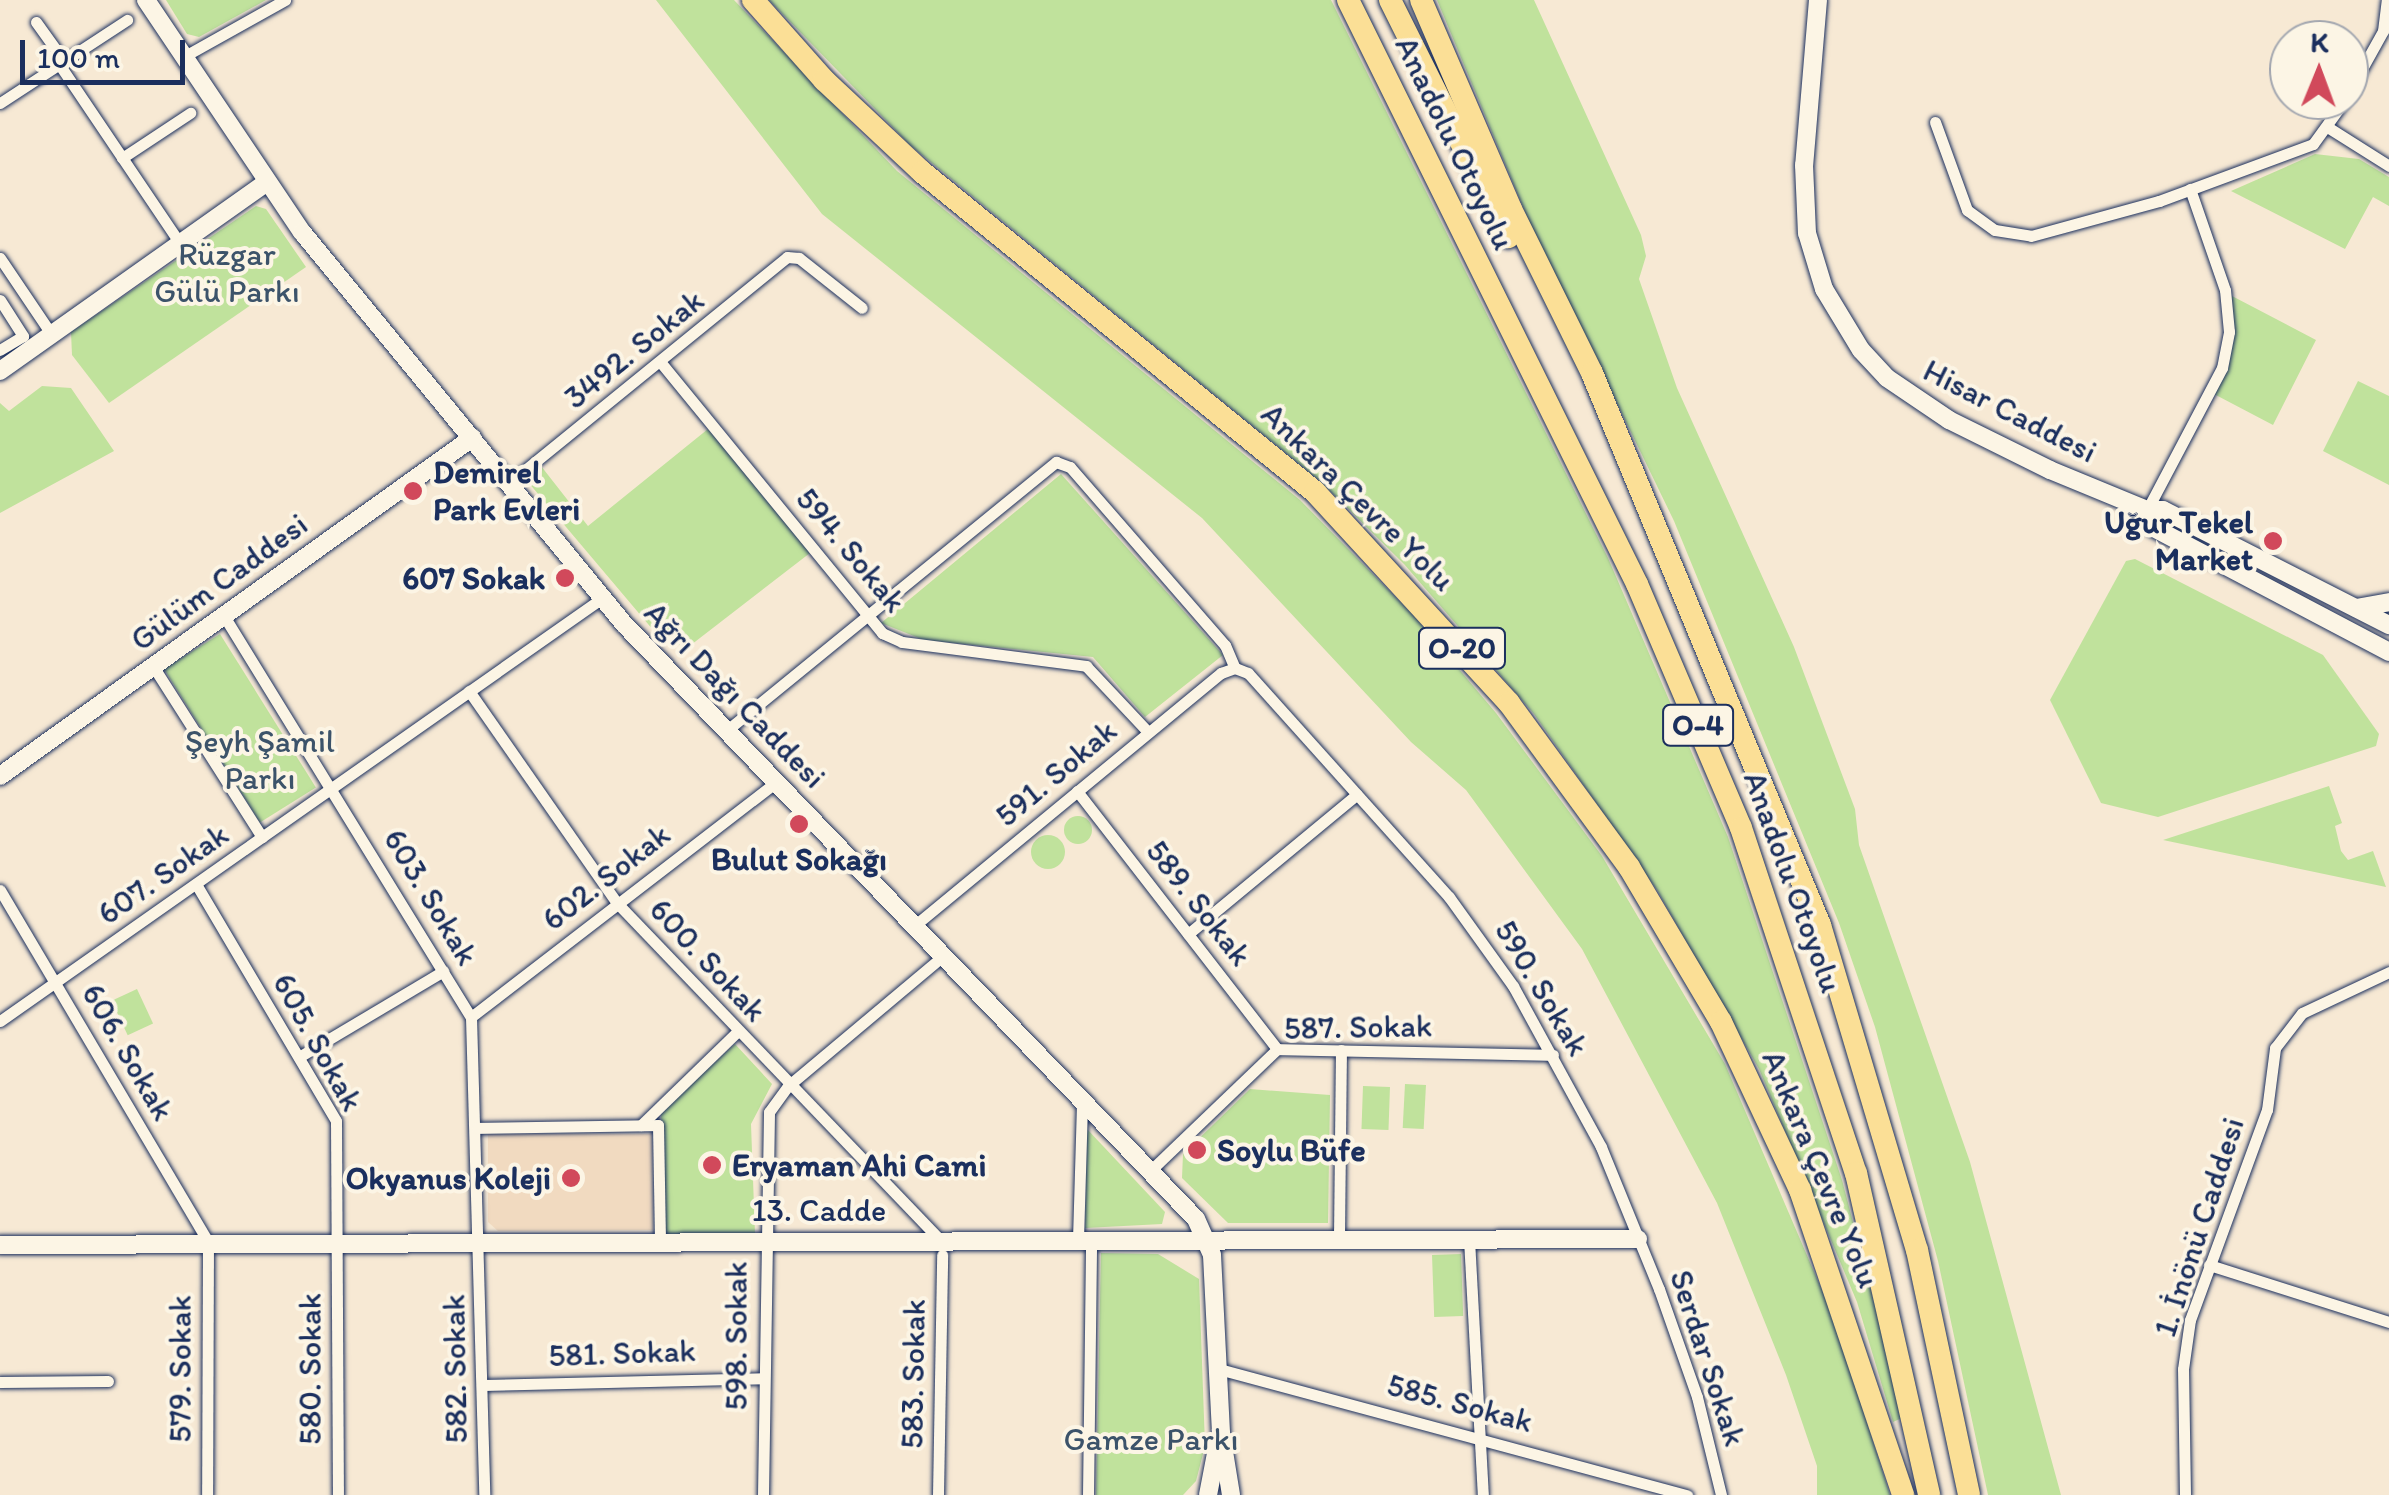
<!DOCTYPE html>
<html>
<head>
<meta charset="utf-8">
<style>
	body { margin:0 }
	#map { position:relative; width:2389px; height:1495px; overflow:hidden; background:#f7e9d4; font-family:Itim,sans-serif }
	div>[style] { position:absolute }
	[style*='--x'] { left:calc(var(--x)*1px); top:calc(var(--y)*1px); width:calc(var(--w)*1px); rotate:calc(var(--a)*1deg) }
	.built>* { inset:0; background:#f1dac0 }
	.green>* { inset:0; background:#c0e29c; transform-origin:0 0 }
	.round { border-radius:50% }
	.roads { filter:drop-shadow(0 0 2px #1b2f5e) drop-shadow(0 0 2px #1b2f5e) }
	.street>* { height:11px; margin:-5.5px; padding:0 5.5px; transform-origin:5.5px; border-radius:5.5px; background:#fcf5e5 }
	.secondary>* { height:18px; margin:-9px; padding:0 9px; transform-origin:9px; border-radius:9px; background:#fcf5e5 }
	.highway>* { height:22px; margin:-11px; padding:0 11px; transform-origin:11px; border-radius:11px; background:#fbdf96 }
	.dots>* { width:28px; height:28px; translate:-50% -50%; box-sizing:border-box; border:5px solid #fcf5e5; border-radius:50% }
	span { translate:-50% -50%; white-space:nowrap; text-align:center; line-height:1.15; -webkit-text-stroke:8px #fcf5e5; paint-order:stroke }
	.shield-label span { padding:2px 8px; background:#fcf5e5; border:2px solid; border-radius:8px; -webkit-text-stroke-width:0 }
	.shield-label { font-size:30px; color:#1b2f5e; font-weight:700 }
	.street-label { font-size:32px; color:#1b2f5e }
	.park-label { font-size:32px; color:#3c536a }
	.poi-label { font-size:32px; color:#1b2f5e; font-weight:700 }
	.left { translate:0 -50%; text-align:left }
	.right { translate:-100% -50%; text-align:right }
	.north { position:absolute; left:2269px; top:20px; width:100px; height:100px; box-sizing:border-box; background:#fcf5e5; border:2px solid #a2a6af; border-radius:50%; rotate:1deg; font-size:28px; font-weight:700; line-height:40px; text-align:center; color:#1b2f5e }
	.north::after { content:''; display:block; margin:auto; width:35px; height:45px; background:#d1495b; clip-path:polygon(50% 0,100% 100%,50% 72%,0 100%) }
	.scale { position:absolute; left:20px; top:40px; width:165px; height:45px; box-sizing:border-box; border:5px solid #1b2f5e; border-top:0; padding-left:12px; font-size:30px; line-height:35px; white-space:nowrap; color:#1b2f5e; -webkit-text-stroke:8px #fcf5e5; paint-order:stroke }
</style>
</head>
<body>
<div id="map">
	<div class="built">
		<i style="clip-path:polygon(488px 1134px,652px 1134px,653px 1230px,498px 1231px,488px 1222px)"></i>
	</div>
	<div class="green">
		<i style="clip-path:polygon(166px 0,266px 0,199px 37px,187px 34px)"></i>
		<i style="clip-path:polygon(656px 0,734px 0,897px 171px,1300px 500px,1414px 616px,1496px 713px,1602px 856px,1725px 1064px,1833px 1316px,1890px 1495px,1817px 1495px,1817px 1466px,1786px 1375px,1717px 1203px,1582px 949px,1466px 790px,1411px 742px,1202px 518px,822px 214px)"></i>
		<i style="clip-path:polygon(769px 0,1331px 0,1608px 558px,1728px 837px,1842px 1180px,1904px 1417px,1893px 1422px,1857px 1302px,1759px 1069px,1657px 890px,1534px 714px,1404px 564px,1320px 481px,910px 145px)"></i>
		<i style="clip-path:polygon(1437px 0,1534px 0,1641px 235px,1646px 256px,1639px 279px,1677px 388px,1794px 647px,1855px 809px,1859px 845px,1970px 1162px,2061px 1495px,1988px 1495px,1938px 1261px,1875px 1027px,1839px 923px,1674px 521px,1531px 226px)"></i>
		<i style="clip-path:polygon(2315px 154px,2359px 159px,2389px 177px,2389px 206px,2373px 197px,2345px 249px,2231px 191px)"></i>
		<i style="clip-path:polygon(256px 206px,266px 209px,306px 267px,109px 403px,72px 355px,71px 332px)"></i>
		<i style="clip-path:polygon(2232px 296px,2316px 340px,2273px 425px,2212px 393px,2233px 324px)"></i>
		<i style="clip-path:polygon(2358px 381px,2389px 396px,2389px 485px,2323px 451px)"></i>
		<i style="clip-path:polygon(42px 386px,71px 388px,114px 451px,0 513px,0 403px,9px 411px)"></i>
		<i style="clip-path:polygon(708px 429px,810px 553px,687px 648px,659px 637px,528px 482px,541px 466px,588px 526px)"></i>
		<i style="clip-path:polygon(1061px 474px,1223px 655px,1145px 717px,1093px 657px,924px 640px,881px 623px)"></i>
		<i style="clip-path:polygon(2135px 559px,2323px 655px,2379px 734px,2376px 746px,2158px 817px,2101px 803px,2050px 700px,2126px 561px)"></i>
		<i style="left:220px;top:634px;width:181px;height:66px;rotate:58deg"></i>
		<i style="clip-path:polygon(2329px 786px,2342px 823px,2335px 826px,2341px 851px,2348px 860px,2373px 851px,2386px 887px,2163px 840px)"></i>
		<i class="round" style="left:1064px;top:816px;width:28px;height:28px"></i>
		<i class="round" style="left:1031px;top:835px;width:34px;height:34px"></i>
		<i style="left:137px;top:989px;width:38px;height:28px;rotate:65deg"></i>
		<i style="clip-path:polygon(735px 1044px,772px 1084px,751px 1124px,755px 1234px,664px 1234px,661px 1111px)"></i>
		<i style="left:1405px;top:1084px;width:21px;height:44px;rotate:3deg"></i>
		<i style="left:1363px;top:1086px;width:27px;height:43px;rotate:2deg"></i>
		<i style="clip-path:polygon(1250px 1089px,1330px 1095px,1328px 1223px,1228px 1223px,1182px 1178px,1183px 1154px)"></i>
		<i style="clip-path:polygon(1087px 1129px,1165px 1212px,1162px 1224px,1085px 1228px)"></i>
		<i style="clip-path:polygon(1101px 1253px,1158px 1254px,1199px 1279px,1205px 1446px,1196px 1481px,1183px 1495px,1096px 1495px)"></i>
		<i style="left:1461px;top:1254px;width:62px;height:29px;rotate:88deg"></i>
	</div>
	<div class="roads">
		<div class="street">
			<i style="--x:36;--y:22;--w:48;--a:54.3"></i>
			<i style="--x:183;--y:57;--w:117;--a:-29.2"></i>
			<i style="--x:59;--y:64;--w:218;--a:56"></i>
			<i style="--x:2349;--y:92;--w:70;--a:-60.9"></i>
			<i style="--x:2383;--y:31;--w:31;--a:-83"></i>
			<i style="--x:0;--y:103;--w:152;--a:-33.2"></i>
			<i style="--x:1935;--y:122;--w:94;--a:70"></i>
			<i style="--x:1967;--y:210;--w:34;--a:36"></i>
			<i style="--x:1995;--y:230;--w:36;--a:9"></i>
			<i style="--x:2031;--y:236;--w:133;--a:-15.3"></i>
			<i style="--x:2159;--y:201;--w:164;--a:-20.3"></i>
			<i style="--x:2313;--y:144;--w:54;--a:-54"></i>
			<i style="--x:2329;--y:128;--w:71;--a:32.3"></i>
			<i style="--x:122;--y:158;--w:82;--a:-33.5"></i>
			<i style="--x:0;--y:258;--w:93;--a:56"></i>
			<i style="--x:0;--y:300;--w:43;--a:57.4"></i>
			<i style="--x:23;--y:336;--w:27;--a:149"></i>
			<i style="--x:662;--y:364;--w:348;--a:50.7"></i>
			<i style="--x:882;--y:633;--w:22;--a:24"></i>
			<i style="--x:902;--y:642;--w:186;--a:7.4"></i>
			<i style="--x:1086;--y:666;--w:91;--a:46.8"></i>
			<i style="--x:509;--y:483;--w:358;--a:-39.1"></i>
			<i style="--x:787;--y:257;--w:12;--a:5"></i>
			<i style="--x:799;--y:258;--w:80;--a:38.4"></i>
			<i style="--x:2147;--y:510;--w:161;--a:-62.2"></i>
			<i style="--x:2222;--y:368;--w:37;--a:-79"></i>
			<i style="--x:2229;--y:332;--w:42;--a:-95.4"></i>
			<i style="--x:2225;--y:290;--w:107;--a:-109.1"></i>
			<i style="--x:224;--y:616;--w:471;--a:58.4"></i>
			<i style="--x:471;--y:1017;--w:478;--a:88.4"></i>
			<i style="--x:153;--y:666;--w:203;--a:57.5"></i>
			<i style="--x:1235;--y:668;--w:14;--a:21"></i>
			<i style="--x:1248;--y:673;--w:301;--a:48.1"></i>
			<i style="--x:1449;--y:897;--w:110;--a:54.3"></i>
			<i style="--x:1513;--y:986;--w:183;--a:61.3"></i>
			<i style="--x:1601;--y:1147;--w:153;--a:67.8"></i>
			<i style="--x:1659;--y:1289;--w:114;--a:70.6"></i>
			<i style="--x:1697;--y:1397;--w:101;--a:76.2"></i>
			<i style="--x:469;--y:691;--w:259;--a:55.1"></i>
			<i style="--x:617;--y:903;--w:465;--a:46.2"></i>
			<i style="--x:726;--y:731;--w:426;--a:-39.2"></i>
			<i style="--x:1056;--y:462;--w:15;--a:20"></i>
			<i style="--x:1070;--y:467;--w:236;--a:49"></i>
			<i style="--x:1225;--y:645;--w:25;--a:67"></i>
			<i style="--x:1077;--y:791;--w:326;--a:52.2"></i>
			<i style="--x:196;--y:884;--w:275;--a:59.4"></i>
			<i style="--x:336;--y:1121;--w:374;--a:89.7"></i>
			<i style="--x:0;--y:890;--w:409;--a:59.4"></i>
			<i style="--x:208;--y:1242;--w:253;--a:90.2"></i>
			<i style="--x:914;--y:926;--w:398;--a:-39.5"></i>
			<i style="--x:1221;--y:673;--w:15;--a:-20"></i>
			<i style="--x:1188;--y:934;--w:219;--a:-39.6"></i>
			<i style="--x:471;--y:1017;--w:385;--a:-37.6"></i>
			<i style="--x:0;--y:1021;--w:736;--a:-35.09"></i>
			<i style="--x:299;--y:1057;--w:168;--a:-30.8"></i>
			<i style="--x:641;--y:1125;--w:134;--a:-44.1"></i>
			<i style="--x:477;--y:1128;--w:181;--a:-0.9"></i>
			<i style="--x:658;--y:1125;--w:115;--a:89"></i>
			<i style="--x:1150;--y:1171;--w:176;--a:-43.8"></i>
			<i style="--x:1277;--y:1049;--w:276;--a:1.2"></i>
			<i style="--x:1339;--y:1238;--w:188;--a:-89.4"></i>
			<i style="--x:1078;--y:1239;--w:138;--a:-88.3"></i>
			<i style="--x:1469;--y:1239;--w:256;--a:86.9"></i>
			<i style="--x:2209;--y:1265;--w:189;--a:17.6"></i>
			<i style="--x:1219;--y:1369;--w:485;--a:15.1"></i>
			<i style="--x:0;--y:1382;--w:108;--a:-0.5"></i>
			<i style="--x:483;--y:1385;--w:281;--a:-1.4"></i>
			<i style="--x:763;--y:1495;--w:383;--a:-89.1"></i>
			<i style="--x:769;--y:1112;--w:32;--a:-54"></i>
			<i style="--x:788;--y:1086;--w:202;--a:-40"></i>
			<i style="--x:938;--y:1495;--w:240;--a:-89"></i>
			<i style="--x:1088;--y:1495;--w:257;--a:-89.3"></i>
			<i style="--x:2185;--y:1495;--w:126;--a:-90.9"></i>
			<i style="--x:2183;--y:1369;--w:49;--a:-81.9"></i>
			<i style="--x:2190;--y:1320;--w:224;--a:-69.9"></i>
			<i style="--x:2267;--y:1110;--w:63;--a:-82.6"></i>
			<i style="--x:2275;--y:1048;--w:44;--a:-52.4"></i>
			<i style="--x:2302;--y:1013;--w:96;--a:-25.2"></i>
		</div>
		<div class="secondary">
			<i style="--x:146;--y:0;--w:280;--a:56.1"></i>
			<i style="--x:302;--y:232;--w:507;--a:50.6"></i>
			<i style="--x:624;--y:624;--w:825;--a:46.13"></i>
			<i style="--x:1196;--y:1219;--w:39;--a:66"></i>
			<i style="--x:1212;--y:1255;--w:178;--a:87.1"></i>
			<i style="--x:1221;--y:1433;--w:63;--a:80.8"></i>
			<i style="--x:1818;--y:0;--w:166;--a:94.8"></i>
			<i style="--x:1804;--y:165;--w:68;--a:87.5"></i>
			<i style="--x:1807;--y:233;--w:59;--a:73.1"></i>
			<i style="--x:1824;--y:289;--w:71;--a:58.8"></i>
			<i style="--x:1861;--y:350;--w:38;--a:47"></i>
			<i style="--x:1887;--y:378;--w:75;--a:34.1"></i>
			<i style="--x:1949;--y:420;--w:113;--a:26.3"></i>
			<i style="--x:2050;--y:470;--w:105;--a:22.4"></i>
			<i style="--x:2147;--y:510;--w:16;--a:0"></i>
			<i style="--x:2163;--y:510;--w:254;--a:27"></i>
			<i style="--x:0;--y:371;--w:327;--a:-35.3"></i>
			<i style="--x:2147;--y:510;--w:19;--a:69"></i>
			<i style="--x:2154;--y:528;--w:266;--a:27.8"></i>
			<i style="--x:2356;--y:608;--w:34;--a:-10"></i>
			<i style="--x:0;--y:776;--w:581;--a:-35.61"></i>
			<i style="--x:0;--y:1245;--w:1638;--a:-0.21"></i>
			<i style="--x:1208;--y:1495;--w:53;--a:-79.1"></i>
		</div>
		<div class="highway">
			<i style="--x:753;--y:0;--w:107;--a:48.4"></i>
			<i style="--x:824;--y:80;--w:134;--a:43.2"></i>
			<i style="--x:922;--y:172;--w:507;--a:39.15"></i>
			<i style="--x:1315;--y:492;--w:287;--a:47.4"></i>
			<i style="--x:1509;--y:703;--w:203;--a:53.8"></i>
			<i style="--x:1629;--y:867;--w:180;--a:59.3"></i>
			<i style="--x:1721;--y:1022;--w:186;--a:64.8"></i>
			<i style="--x:1800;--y:1190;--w:322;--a:71.3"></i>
			<i style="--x:1348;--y:0;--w:652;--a:63.67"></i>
			<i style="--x:1637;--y:584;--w:265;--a:66.9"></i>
			<i style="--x:1741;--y:828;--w:364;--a:71.6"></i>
			<i style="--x:1856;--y:1173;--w:330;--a:77.2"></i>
			<i style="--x:1390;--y:0;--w:265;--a:63.5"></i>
			<i style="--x:1421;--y:0;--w:228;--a:66.7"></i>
			<i style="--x:1511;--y:209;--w:183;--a:63.7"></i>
			<i style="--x:1592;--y:373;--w:597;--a:67.56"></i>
			<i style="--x:1820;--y:925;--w:339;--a:73.4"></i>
			<i style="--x:1917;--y:1250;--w:250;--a:78"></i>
		</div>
	</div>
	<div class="dots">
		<i style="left:413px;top:491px;background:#d1495b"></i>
		<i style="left:2273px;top:541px;background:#d1495b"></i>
		<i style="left:565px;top:578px;background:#d1495b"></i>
		<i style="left:799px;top:824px;background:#d1495b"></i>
		<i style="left:1197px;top:1150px;background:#d1495b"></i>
		<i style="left:712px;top:1165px;background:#d1495b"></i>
		<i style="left:571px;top:1178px;background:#d1495b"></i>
	</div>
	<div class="shield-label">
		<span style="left:1462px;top:648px">O-20</span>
		<span style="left:1698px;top:725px">O-4</span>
	</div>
	<div class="street-label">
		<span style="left:1455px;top:143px;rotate:64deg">Anadolu Otoyolu</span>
		<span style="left:634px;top:349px;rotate:-39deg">3492. Sokak</span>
		<span style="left:2010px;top:411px;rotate:27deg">Hisar Caddesi</span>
		<span style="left:1358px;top:497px;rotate:44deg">Ankara Çevre Yolu</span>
		<span style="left:851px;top:550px;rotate:50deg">594. Sokak</span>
		<span style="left:219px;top:582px;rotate:-36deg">Gülüm Caddesi</span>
		<span style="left:735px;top:695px;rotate:46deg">Ağrı Dağı Caddesi</span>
		<span style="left:1056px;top:773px;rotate:-40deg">591. Sokak</span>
		<span style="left:163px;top:874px;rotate:-35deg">607. Sokak</span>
		<span style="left:606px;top:877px;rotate:-38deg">602. Sokak</span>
		<span style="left:1793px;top:882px;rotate:70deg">Anadolu Otoyolu</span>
		<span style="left:431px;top:897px;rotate:59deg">603. Sokak</span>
		<span style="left:1199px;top:903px;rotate:52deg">589. Sokak</span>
		<span style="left:708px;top:960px;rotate:47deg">600. Sokak</span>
		<span style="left:1542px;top:988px;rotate:59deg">590. Sokak</span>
		<span style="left:1358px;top:1027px;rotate:-1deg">587. Sokak</span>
		<span style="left:318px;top:1042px;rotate:61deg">605. Sokak</span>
		<span style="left:128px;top:1052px;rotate:60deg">606. Sokak</span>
		<span style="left:1821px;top:1169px;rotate:67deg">Ankara Çevre Yolu</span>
		<span style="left:819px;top:1210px">13. Cadde</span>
		<span style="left:2199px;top:1227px;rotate:-72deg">1. İnönü Caddesi</span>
		<span style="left:736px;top:1336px;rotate:-90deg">598. Sokak</span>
		<span style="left:622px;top:1353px;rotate:-2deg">581. Sokak</span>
		<span style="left:1708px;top:1358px;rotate:72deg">Serdar Sokak</span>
		<span style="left:180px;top:1369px;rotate:-90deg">579. Sokak</span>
		<span style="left:310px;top:1369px;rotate:-90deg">580. Sokak</span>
		<span style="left:455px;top:1369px;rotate:-91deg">582. Sokak</span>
		<span style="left:913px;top:1374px;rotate:-89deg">583. Sokak</span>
		<span style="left:1460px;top:1403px;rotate:15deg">585. Sokak</span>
	</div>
	<div class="park-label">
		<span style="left:227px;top:273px">Rüzgar<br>Gülü Parkı</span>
		<span style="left:260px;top:760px">Şeyh Şamil<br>Parkı</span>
		<span style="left:1151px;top:1439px">Gamze Parkı</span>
	</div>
	<div class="poi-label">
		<span class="left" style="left:433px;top:491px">Demirel<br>Park Evleri</span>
		<span class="right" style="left:2253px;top:541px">Uğur Tekel<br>Market</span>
		<span class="right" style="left:545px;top:578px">607 Sokak</span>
		<span style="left:799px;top:859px">Bulut Sokağı</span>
		<span class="left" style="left:1217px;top:1150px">Soylu Büfe</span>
		<span class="left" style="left:732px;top:1165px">Eryaman Ahi Cami</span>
		<span class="right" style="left:551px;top:1178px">Okyanus Koleji</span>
	</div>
	<div class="north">K</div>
	<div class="scale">100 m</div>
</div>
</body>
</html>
